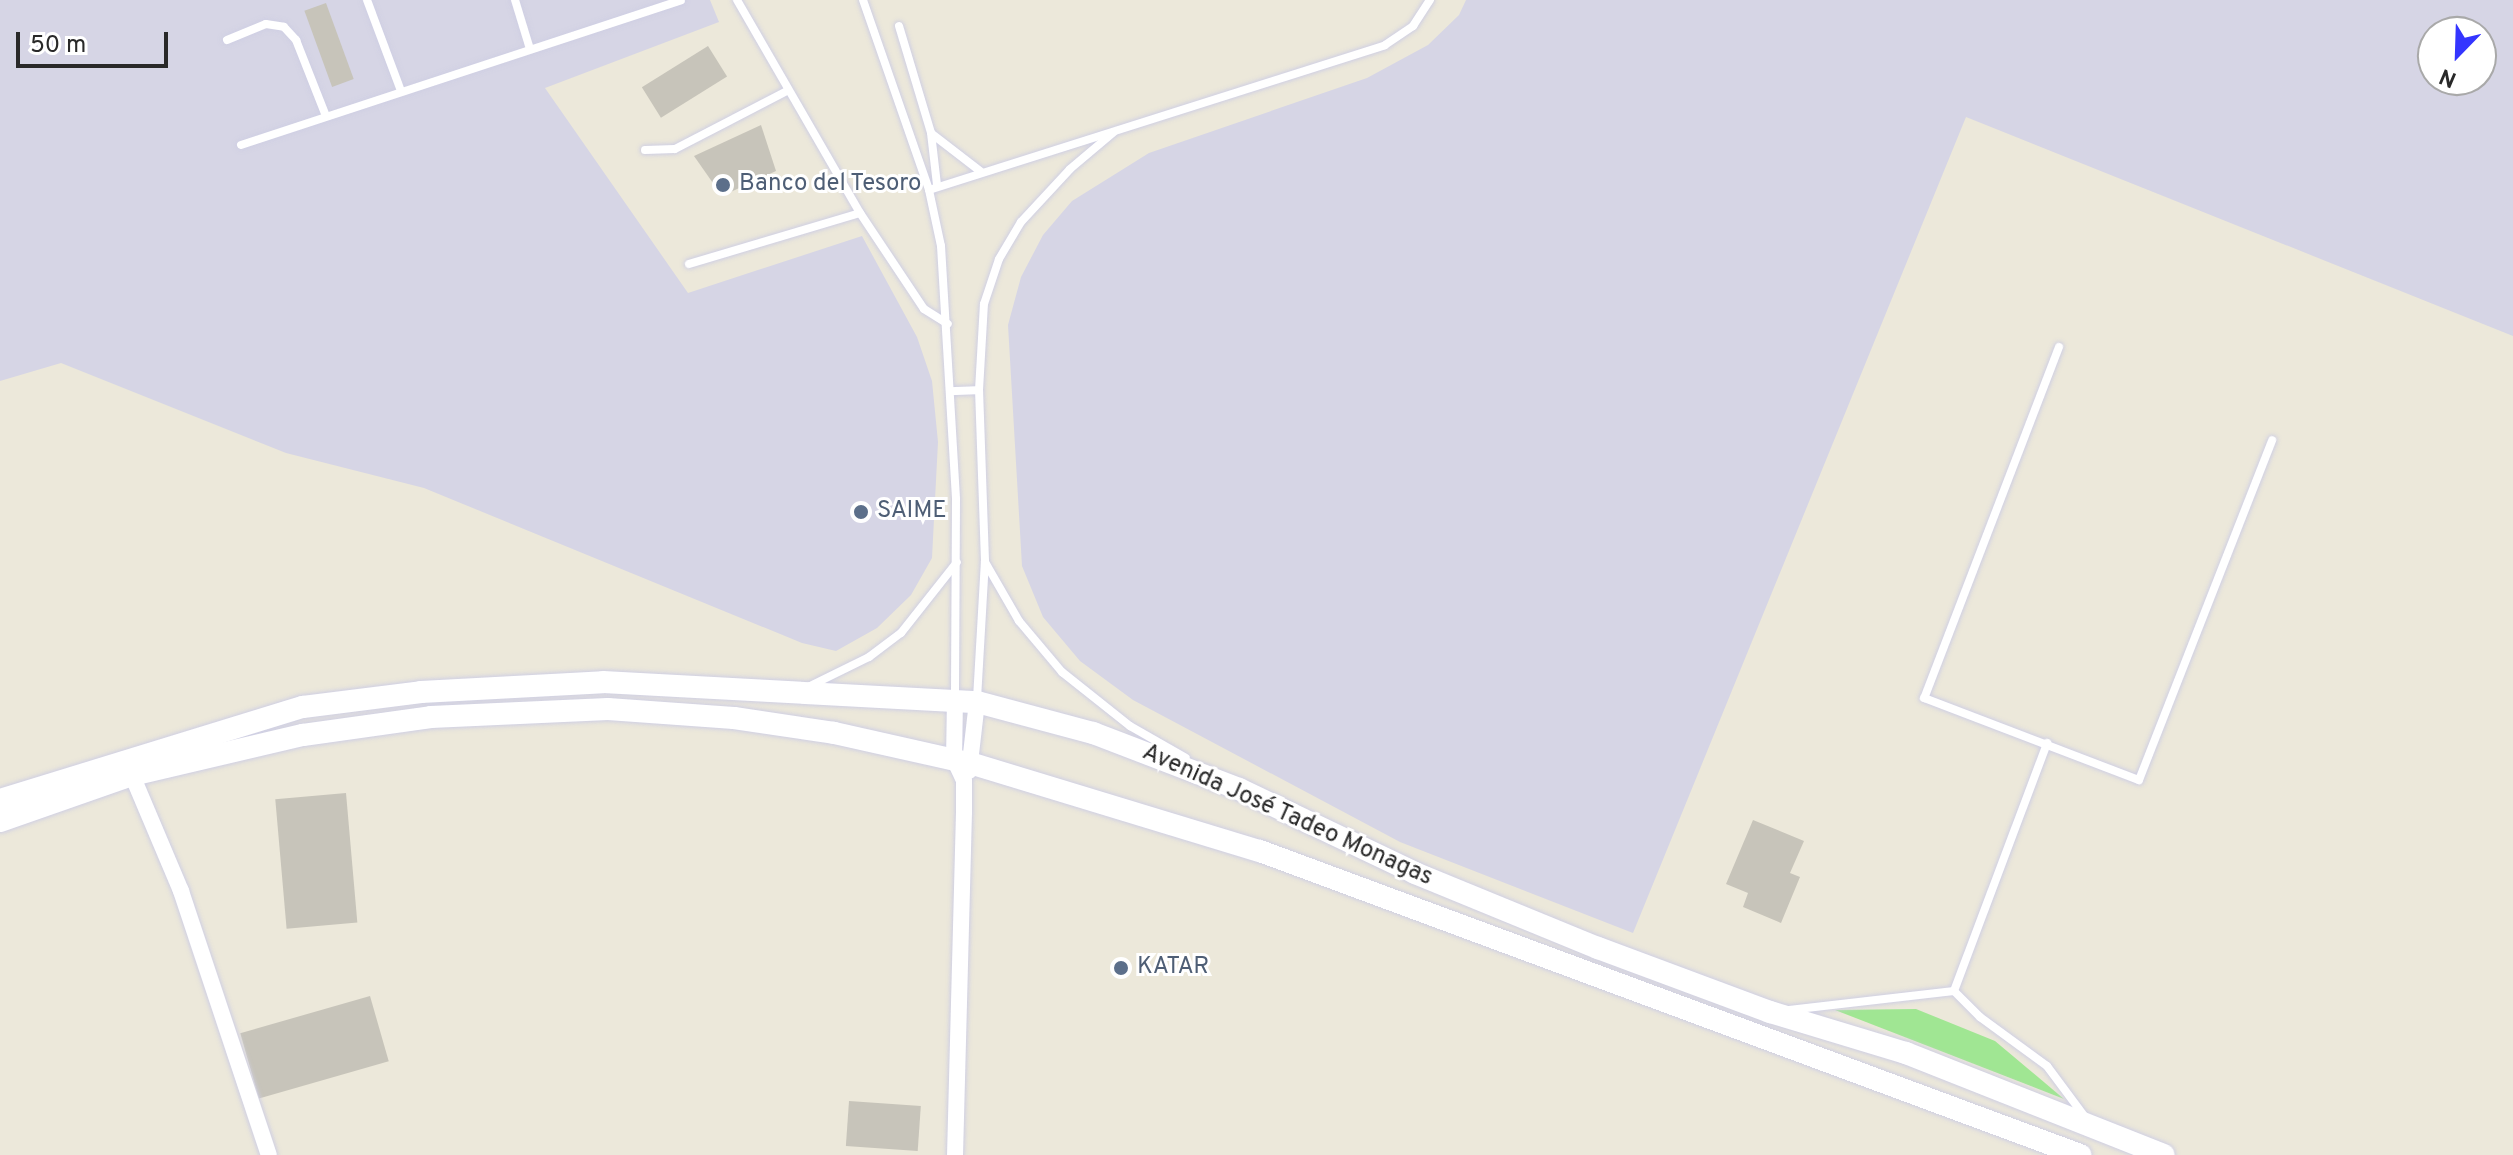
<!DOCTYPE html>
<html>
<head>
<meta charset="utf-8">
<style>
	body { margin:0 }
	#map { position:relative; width:2513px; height:1155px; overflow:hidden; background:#ece8da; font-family:Overpass,sans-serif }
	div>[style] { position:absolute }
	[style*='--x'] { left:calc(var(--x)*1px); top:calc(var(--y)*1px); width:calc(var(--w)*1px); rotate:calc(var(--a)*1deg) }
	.airport>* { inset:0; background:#d6d5e5 }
	.green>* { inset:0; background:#a0e693 }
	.building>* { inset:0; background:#c7c4ba; transform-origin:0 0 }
	.roads { filter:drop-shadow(0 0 2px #cfcfe3) drop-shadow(0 0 2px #cfcfe3) }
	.lane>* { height:8px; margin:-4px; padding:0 4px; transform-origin:4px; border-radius:4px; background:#fff }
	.street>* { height:16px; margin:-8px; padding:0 8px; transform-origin:8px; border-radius:8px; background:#fff }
	.secondary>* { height:22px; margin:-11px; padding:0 11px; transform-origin:11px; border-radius:11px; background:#fff }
	.dots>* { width:22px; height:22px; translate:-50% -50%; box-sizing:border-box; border:4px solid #fff; border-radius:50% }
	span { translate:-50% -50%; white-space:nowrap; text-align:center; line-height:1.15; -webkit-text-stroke:6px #fff; paint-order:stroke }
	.service-label { font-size:24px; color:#4e5e75 }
	.left { translate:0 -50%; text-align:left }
	.street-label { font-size:24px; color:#292929 }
	.north { position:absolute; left:2417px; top:16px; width:80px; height:80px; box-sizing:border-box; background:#fff; border:2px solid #a9a9a9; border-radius:50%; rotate:203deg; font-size:22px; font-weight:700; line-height:32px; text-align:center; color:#292929 }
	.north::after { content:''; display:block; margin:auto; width:28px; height:36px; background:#3435ff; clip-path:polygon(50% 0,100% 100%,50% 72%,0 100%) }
	.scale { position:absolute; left:16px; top:32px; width:152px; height:36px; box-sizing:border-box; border:4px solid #292929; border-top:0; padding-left:10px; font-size:24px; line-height:28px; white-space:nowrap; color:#292929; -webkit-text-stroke:6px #fff; paint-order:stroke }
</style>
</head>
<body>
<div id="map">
	<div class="airport">
		<i style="clip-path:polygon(0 0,710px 0,719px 22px,545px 88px,688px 293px,862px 236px,917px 337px,932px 381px,938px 442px,932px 558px,911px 595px,877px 628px,836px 651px,802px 643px,424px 488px,286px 453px,61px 363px,0 381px)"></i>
		<i style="clip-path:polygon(evenodd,1466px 0,2513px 0,2513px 336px,1966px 117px,1633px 933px,1400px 842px,1133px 700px,1080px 661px,1043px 617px,1022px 566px,1008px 325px,1021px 277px,1043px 235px,1072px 201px,1149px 153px,1367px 78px,1428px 45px,1459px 15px,1466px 0,2481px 32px,2481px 80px,2433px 80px,2433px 32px,2481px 32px)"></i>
	</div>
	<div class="green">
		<i style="clip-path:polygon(1916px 1009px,1995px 1041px,2064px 1099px,1835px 1010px)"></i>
	</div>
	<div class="building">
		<i style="left:326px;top:3px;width:81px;height:23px;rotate:70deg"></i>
		<i style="left:708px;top:46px;width:36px;height:78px;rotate:58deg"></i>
		<i style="clip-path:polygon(761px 125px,776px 171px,722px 196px,694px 156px)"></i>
		<i style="left:346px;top:793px;width:130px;height:71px;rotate:85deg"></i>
		<i style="clip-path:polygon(1753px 820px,1804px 841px,1790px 873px,1800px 877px,1781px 923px,1743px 907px,1748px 893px,1726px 884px)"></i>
		<i style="left:370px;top:996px;width:68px;height:135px;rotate:74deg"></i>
		<i style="left:849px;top:1101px;width:72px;height:45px;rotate:4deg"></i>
	</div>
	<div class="roads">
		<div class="lane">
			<i style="--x:367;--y:0;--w:97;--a:69.5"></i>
			<i style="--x:515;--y:0;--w:51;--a:73"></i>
			<i style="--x:737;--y:0;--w:246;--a:60"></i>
			<i style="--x:860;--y:213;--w:115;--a:56.3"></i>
			<i style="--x:924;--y:309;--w:28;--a:32"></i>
			<i style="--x:863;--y:0;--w:201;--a:70.8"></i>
			<i style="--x:929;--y:190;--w:57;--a:77.9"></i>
			<i style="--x:941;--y:246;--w:254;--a:86.6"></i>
			<i style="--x:956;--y:500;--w:197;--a:90.3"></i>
			<i style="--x:899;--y:26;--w:112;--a:73.3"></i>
			<i style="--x:931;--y:133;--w:52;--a:83.4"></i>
			<i style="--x:227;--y:40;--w:42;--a:-22.3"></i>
			<i style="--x:266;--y:24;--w:18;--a:9"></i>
			<i style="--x:284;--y:27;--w:18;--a:47"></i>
			<i style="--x:296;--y:40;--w:82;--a:68.5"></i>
			<i style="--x:932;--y:134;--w:61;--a:37.6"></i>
			<i style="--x:241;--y:145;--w:463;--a:-18.2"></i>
			<i style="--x:645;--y:150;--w:30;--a:-2"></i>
			<i style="--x:675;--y:149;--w:126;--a:-27.4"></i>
			<i style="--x:929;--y:190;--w:478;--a:-17.6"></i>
			<i style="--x:1385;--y:45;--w:34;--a:-34"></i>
			<i style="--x:1413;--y:26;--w:31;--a:-57"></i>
			<i style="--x:689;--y:264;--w:178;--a:-16.6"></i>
			<i style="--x:2059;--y:347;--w:376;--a:111"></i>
			<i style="--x:1924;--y:698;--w:230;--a:20.9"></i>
			<i style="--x:2139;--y:780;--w:365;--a:-68.6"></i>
			<i style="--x:953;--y:391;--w:26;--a:-2"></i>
			<i style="--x:985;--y:562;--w:68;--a:60"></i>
			<i style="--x:1019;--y:621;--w:67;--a:49.9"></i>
			<i style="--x:1062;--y:672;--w:87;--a:38.5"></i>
			<i style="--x:1130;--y:726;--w:64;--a:29.7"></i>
			<i style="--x:808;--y:687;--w:68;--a:-26.2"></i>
			<i style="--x:869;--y:657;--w:40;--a:-37"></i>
			<i style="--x:901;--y:633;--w:90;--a:-51.7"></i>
			<i style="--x:977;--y:699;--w:138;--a:-86.7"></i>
			<i style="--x:985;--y:561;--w:171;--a:-92"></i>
			<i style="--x:979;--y:390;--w:86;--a:-86.7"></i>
			<i style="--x:984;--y:304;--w:47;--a:-71.6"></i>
			<i style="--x:999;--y:259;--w:43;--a:-59.3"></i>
			<i style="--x:1021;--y:222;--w:72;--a:-47.2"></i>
			<i style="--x:1070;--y:169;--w:57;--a:-40.1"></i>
			<i style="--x:1954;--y:991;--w:265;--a:-69.4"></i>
			<i style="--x:1789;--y:1010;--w:166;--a:-6.6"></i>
			<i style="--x:1954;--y:991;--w:37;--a:45"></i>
			<i style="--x:1980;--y:1017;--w:83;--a:36.2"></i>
			<i style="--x:2047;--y:1066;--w:64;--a:53.3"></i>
		</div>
		<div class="street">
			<i style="--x:955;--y:698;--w:61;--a:90.9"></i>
			<i style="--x:954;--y:759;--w:23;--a:65"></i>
			<i style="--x:964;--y:780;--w:32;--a:90"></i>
			<i style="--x:964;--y:812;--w:343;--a:91.5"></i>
			<i style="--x:969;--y:771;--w:69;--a:-83.4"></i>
			<i style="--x:132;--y:775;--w:126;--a:67.1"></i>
			<i style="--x:181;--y:891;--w:278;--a:71.6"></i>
		</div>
		<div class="secondary">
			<i style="--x:0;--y:800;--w:317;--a:-17.1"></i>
			<i style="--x:303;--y:707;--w:119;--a:-7.2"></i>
			<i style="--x:421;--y:692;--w:182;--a:-3.1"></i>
			<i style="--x:603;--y:682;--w:375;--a:3.1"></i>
			<i style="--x:977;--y:702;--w:120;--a:15"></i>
			<i style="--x:1093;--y:733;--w:156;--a:21"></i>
			<i style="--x:1239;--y:789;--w:195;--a:25.5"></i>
			<i style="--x:1415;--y:873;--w:198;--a:22.3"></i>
			<i style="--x:1598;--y:948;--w:184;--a:20.4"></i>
			<i style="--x:1770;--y:1012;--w:142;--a:16.8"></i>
			<i style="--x:1906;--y:1053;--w:277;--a:21.6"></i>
			<i style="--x:0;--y:821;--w:140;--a:-19.2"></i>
			<i style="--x:132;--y:775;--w:176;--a:-13.2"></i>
			<i style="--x:303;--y:735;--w:129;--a:-8"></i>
			<i style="--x:431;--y:717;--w:177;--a:-2.6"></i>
			<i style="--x:608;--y:709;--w:126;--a:4.1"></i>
			<i style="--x:734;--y:718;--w:101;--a:8.5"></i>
			<i style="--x:834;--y:733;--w:142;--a:12.6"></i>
			<i style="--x:973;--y:764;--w:300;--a:16.9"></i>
			<i style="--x:1260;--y:851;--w:875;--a:20.34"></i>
		</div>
	</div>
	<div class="dots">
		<i style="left:723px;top:185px;background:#5c6f8a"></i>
		<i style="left:861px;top:512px;background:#5c6f8a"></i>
		<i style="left:1121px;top:968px;background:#5c6f8a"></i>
	</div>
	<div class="service-label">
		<span class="left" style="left:739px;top:185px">Banco del Tesoro</span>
		<span class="left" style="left:877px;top:512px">SAIME</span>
		<span class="left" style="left:1137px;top:968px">KATAR</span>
	</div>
	<div class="street-label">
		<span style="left:1287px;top:816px;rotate:24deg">Avenida José Tadeo Monagas</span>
	</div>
	<div class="north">N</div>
	<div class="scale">50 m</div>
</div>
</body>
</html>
